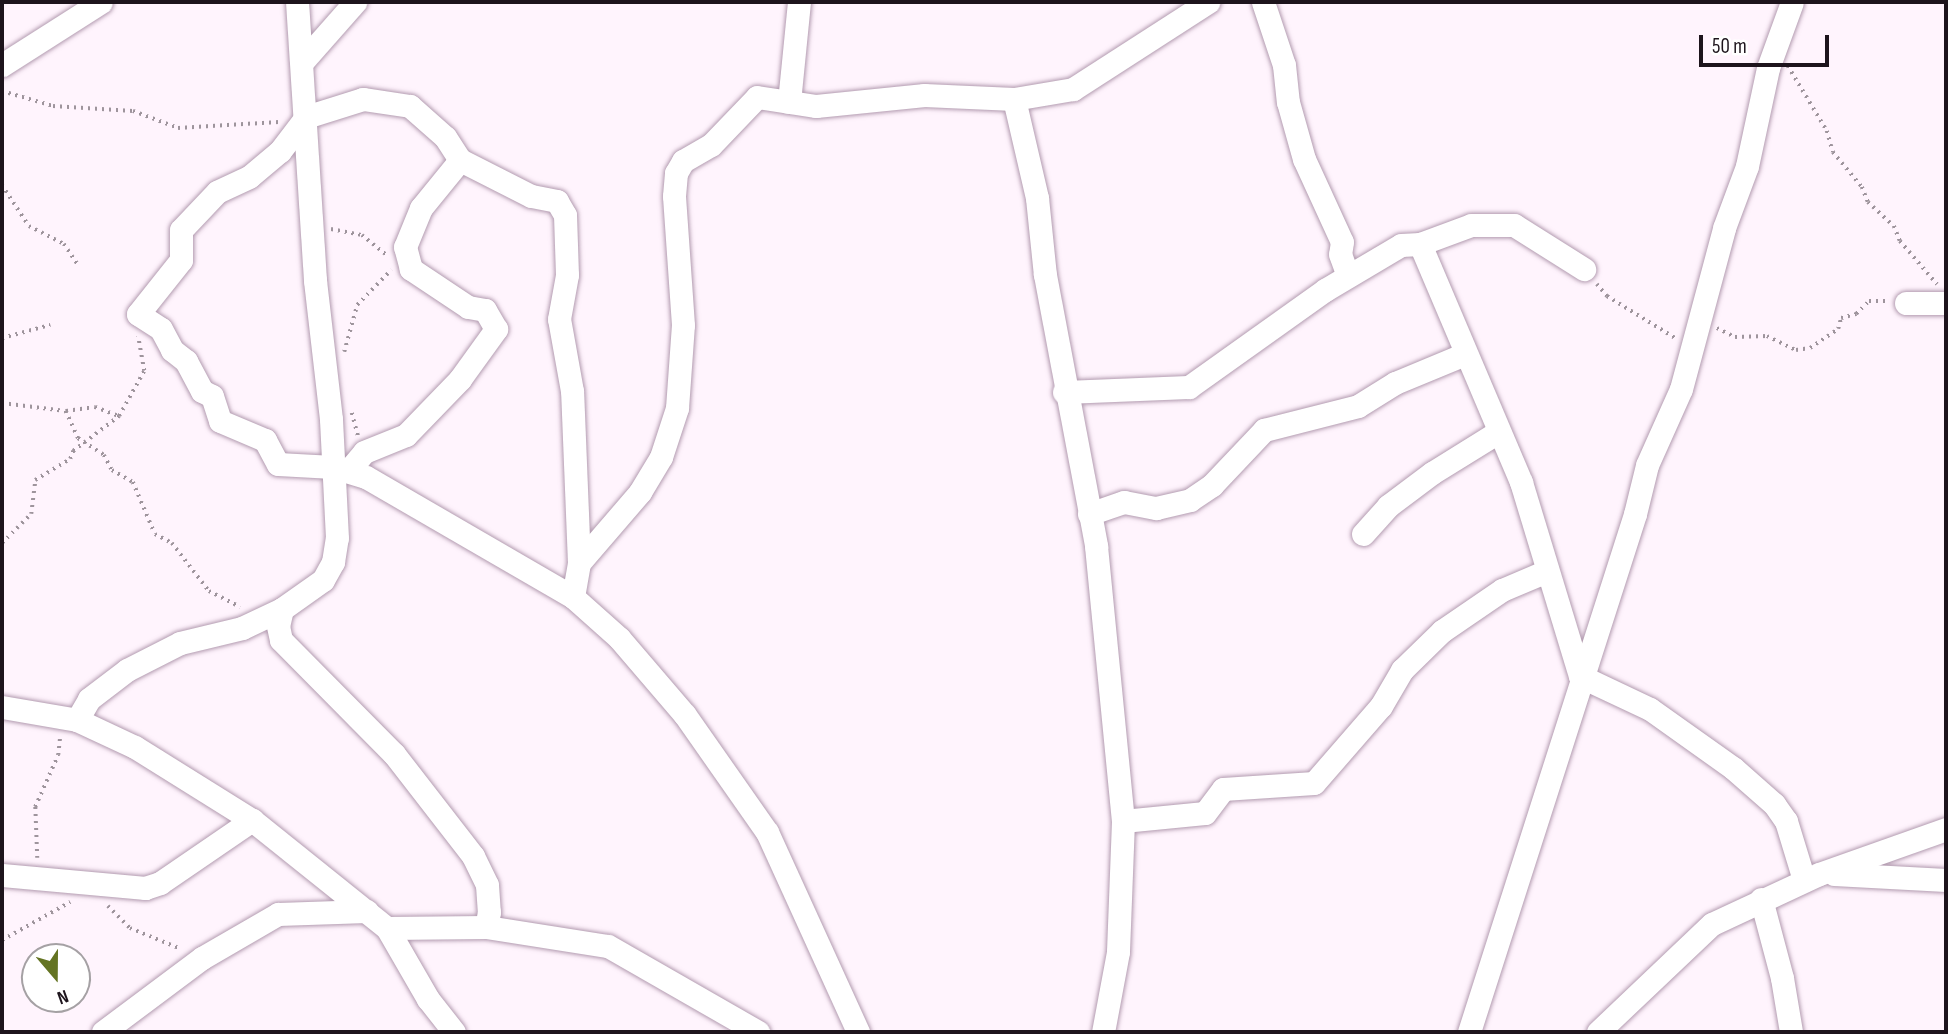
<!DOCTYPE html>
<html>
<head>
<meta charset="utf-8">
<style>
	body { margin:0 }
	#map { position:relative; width:1948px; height:1034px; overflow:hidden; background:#fff4fd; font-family:"Sofia Sans Condensed",sans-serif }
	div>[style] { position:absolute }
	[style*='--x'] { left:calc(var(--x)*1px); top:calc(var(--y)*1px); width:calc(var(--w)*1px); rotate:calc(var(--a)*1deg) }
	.path>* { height:3.5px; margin-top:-1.75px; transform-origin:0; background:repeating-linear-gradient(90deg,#9e949c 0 2px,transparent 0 7px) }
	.roads { filter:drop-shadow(0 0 2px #b39bb0) drop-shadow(0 0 2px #b39bb0) }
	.minor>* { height:23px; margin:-11.5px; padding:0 11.5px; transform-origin:11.5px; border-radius:11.5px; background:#fff }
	span { translate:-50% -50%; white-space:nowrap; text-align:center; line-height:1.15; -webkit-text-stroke:5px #fff; paint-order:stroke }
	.frame { position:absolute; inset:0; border:4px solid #1d141c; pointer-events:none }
	.north { position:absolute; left:21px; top:943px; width:70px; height:70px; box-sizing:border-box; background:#fff; border:2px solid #a5a1a4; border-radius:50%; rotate:160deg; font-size:19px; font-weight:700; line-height:28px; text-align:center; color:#1d141c }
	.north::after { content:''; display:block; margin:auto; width:24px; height:32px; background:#647422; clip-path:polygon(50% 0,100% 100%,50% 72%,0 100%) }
	.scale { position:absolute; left:1699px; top:35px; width:130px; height:32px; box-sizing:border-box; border:4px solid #1d141c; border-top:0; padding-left:9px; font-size:21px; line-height:24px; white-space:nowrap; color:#1d141c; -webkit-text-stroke:5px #fff; paint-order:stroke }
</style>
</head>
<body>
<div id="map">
	<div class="path">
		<i style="--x:1788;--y:66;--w:76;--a:59"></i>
		<i style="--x:1827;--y:131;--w:22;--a:74"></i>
		<i style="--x:1833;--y:152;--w:45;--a:50.4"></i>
		<i style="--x:1862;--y:187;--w:16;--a:68"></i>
		<i style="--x:1868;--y:202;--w:35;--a:43"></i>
		<i style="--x:1894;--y:226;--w:16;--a:68"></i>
		<i style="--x:1900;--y:241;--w:57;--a:49.3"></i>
		<i style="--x:2;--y:91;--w:53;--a:16.4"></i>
		<i style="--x:53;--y:106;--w:80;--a:3.6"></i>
		<i style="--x:133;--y:111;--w:48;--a:20.7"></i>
		<i style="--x:178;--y:128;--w:101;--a:-3.4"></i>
		<i style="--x:2;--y:185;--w:49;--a:56.6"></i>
		<i style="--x:29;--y:226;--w:39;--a:27"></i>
		<i style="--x:64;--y:244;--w:25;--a:56"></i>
		<i style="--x:331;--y:229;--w:32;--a:11"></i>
		<i style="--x:362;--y:235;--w:33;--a:39"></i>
		<i style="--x:1597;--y:284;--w:16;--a:50"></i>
		<i style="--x:1607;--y:296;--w:82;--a:31.6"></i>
		<i style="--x:1717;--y:328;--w:20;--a:27"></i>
		<i style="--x:1735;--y:337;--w:32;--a:-2"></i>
		<i style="--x:1767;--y:336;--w:32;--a:26"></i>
		<i style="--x:1796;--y:350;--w:14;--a:-8"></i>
		<i style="--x:1810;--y:348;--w:34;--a:-34"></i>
		<i style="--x:1838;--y:329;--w:11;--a:-75"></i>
		<i style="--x:1841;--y:318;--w:16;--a:-15"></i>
		<i style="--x:1856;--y:314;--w:18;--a:-45"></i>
		<i style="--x:1869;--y:301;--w:20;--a:0"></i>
		<i style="--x:2;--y:338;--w:50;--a:-15.2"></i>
		<i style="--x:344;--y:352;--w:49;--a:-74.5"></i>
		<i style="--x:357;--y:305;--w:49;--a:-45.8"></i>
		<i style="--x:2;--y:403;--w:64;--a:7.1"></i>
		<i style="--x:66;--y:411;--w:29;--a:-8"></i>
		<i style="--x:95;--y:407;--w:25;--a:21"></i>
		<i style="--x:66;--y:411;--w:30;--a:66"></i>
		<i style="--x:78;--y:438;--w:31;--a:33"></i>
		<i style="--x:104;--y:455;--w:17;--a:62"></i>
		<i style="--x:112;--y:470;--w:24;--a:30"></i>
		<i style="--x:133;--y:482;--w:56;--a:67.1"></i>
		<i style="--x:155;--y:534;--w:19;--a:28"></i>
		<i style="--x:172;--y:543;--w:61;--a:52.4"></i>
		<i style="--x:209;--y:591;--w:35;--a:27"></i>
		<i style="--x:352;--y:413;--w:24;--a:75"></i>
		<i style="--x:2;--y:543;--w:41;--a:-45"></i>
		<i style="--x:31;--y:514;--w:34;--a:-83"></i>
		<i style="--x:35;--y:480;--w:41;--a:-31"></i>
		<i style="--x:70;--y:459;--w:9;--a:-69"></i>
		<i style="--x:73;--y:451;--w:58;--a:-37.3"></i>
		<i style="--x:119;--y:416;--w:51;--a:-60.9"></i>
		<i style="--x:144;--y:371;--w:35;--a:-100"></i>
		<i style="--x:37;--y:858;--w:51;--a:-92.2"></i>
		<i style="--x:35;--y:807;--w:57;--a:-66.1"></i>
		<i style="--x:58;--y:755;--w:19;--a:-84"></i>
		<i style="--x:108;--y:906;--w:31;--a:45"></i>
		<i style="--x:130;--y:928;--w:55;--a:22.4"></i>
		<i style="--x:2;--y:940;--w:78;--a:-29.2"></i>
	</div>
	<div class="roads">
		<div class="minor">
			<i style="--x:1263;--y:2;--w:66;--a:71.6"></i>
			<i style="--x:1284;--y:65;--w:37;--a:84"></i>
			<i style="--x:1288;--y:102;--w:59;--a:74.3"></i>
			<i style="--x:1304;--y:159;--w:91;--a:65.4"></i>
			<i style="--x:1342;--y:242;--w:12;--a:99"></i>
			<i style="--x:1340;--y:254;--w:23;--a:70"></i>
			<i style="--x:303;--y:61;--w:79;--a:-48.6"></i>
			<i style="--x:2;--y:65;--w:117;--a:-32.5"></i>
			<i style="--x:1014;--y:99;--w:102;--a:76.9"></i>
			<i style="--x:1037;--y:198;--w:77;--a:84.1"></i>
			<i style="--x:1045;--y:275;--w:276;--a:79.3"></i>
			<i style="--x:1096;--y:546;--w:276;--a:84.4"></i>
			<i style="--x:1123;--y:821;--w:131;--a:92.2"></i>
			<i style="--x:1118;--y:952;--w:81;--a:100.6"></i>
			<i style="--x:789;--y:102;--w:100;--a:-84.3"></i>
			<i style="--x:1420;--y:244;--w:54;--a:-20.4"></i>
			<i style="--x:1471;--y:225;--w:43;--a:0"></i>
			<i style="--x:1514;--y:225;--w:83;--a:32.2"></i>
			<i style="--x:1906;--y:303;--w:40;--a:0"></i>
			<i style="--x:1064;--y:392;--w:125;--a:-2.3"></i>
			<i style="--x:1189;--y:387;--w:167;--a:-35.5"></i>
			<i style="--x:1325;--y:290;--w:88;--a:-30.6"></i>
			<i style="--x:1401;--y:245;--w:19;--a:-3"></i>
			<i style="--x:1420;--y:244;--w:259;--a:67"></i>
			<i style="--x:1521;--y:482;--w:203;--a:73.1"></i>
			<i style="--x:349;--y:470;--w:23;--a:-50"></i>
			<i style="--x:364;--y:452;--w:45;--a:-22"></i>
			<i style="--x:406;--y:435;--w:78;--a:-46"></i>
			<i style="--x:460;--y:379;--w:62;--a:-54.2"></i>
			<i style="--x:496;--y:329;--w:22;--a:-120"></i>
			<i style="--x:485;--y:310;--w:17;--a:-170"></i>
			<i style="--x:468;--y:307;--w:69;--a:-146.3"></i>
			<i style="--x:411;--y:269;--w:23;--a:-105"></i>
			<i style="--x:405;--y:247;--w:42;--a:-67.7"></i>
			<i style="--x:421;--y:208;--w:62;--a:-50.9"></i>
			<i style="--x:1089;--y:514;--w:37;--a:-19"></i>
			<i style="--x:1124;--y:502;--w:33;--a:11"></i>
			<i style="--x:1156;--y:508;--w:35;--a:-13"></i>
			<i style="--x:1190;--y:500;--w:27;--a:-34"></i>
			<i style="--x:1212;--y:485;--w:76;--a:-46.6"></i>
			<i style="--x:1264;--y:430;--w:97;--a:-14.3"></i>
			<i style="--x:1358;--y:406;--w:44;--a:-31.9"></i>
			<i style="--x:1395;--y:383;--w:76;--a:-22.5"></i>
			<i style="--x:1363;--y:534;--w:38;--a:-48"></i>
			<i style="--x:1388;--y:506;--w:55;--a:-36.9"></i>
			<i style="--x:1432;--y:473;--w:78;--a:-31.8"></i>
			<i style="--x:579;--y:563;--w:172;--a:-92.3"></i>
			<i style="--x:572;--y:391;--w:73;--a:-100.2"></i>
			<i style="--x:559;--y:319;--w:45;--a:-79.7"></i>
			<i style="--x:567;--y:275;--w:60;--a:-91.9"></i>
			<i style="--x:565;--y:215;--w:16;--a:-120"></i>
			<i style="--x:557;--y:201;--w:26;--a:-169"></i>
			<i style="--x:531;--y:196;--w:80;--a:-153.1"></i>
			<i style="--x:460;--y:160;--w:27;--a:-123"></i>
			<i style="--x:445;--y:137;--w:47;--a:-138.5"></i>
			<i style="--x:410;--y:106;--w:48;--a:-171.5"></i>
			<i style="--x:363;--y:99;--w:60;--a:162.5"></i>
			<i style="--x:306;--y:117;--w:43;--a:127.4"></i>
			<i style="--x:280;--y:151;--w:40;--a:140"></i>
			<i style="--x:249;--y:177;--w:35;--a:155"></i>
			<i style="--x:217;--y:192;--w:52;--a:133.5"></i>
			<i style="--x:181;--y:230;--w:30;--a:90"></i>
			<i style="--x:181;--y:260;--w:69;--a:128.5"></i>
			<i style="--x:138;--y:314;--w:27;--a:33"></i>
			<i style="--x:161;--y:329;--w:24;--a:62"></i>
			<i style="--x:172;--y:350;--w:18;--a:38"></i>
			<i style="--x:186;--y:361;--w:34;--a:62"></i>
			<i style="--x:202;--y:391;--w:11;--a:27"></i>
			<i style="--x:212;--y:396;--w:26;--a:72"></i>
			<i style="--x:220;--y:421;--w:49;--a:22.9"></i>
			<i style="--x:265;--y:440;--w:27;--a:62"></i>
			<i style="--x:278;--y:464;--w:55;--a:3.1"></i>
			<i style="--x:333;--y:467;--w:34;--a:17"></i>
			<i style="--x:366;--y:477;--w:239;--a:30.1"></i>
			<i style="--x:573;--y:597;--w:62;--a:41.7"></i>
			<i style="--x:619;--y:638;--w:101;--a:49.4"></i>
			<i style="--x:685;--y:715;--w:143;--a:55"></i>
			<i style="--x:767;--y:832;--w:220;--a:65.5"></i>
			<i style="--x:573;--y:597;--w:35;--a:-80"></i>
			<i style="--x:579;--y:563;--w:94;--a:-49.3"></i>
			<i style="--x:640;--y:492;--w:41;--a:-59"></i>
			<i style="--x:661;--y:457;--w:52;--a:-71.9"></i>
			<i style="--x:677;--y:408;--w:83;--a:-85.9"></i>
			<i style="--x:683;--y:325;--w:129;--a:-94"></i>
			<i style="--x:674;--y:196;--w:23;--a:-85"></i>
			<i style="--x:676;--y:173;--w:14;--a:-60"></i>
			<i style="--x:683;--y:161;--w:32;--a:-30"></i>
			<i style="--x:711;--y:145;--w:66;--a:-46.2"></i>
			<i style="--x:757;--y:97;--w:60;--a:8.7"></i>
			<i style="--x:816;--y:106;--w:109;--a:-5.8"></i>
			<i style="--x:924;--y:95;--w:90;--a:2.5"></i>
			<i style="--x:1014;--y:99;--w:60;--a:-9.6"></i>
			<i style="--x:1073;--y:89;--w:161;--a:-32.8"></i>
			<i style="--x:282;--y:609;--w:17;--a:103"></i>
			<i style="--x:278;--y:626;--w:14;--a:78"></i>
			<i style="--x:281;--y:640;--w:161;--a:45.3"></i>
			<i style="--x:394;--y:754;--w:129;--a:52.2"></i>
			<i style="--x:473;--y:856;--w:32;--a:64"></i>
			<i style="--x:487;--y:885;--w:27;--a:86"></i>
			<i style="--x:489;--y:912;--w:15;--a:101"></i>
			<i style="--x:1580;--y:676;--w:77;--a:25.2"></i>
			<i style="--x:1650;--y:709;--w:102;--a:35.4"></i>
			<i style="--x:1733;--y:768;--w:55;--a:41.3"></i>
			<i style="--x:1774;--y:804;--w:21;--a:55"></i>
			<i style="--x:1786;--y:821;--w:62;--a:73"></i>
			<i style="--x:2;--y:707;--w:76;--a:9.8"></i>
			<i style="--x:77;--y:720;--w:64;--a:25"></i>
			<i style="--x:135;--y:747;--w:138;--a:32"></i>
			<i style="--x:252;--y:820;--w:173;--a:38.7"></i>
			<i style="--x:387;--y:928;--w:82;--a:60"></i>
			<i style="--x:428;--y:999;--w:42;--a:51.8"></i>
			<i style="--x:77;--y:720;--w:24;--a:-60"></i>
			<i style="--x:89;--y:699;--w:48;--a:-37.3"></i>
			<i style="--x:127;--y:670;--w:59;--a:-27"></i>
			<i style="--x:180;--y:643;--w:64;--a:-13.6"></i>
			<i style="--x:242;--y:628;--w:44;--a:-25.4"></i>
			<i style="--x:282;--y:609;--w:50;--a:-35.3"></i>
			<i style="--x:323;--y:580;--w:21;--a:-61"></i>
			<i style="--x:333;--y:562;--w:24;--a:-81"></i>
			<i style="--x:337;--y:538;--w:119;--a:-92.9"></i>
			<i style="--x:331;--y:419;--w:140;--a:-96.6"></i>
			<i style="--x:315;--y:280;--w:279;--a:-93.7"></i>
			<i style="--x:1123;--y:821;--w:82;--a:-5.6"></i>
			<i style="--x:1205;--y:813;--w:30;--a:-53"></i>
			<i style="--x:1223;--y:789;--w:91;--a:-3.8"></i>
			<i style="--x:1314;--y:783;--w:102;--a:-49"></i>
			<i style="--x:1381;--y:706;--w:42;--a:-59.7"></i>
			<i style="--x:1402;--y:670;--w:56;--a:-44.3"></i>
			<i style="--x:1442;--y:631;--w:73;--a:-34.3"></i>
			<i style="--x:1502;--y:590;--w:49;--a:-22.9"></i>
			<i style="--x:1834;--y:874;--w:112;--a:3.1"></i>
			<i style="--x:2;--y:875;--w:144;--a:5.2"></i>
			<i style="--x:145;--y:888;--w:16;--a:-18"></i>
			<i style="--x:160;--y:883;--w:112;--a:-34.4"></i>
			<i style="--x:1761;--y:899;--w:82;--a:75.1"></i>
			<i style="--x:1782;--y:978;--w:55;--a:80.5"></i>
			<i style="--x:387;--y:928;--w:99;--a:-0.6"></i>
			<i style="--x:486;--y:927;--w:123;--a:8.9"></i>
			<i style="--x:608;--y:946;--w:173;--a:29.8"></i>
			<i style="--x:103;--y:1032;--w:124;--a:-36.8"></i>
			<i style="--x:202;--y:958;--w:88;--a:-30.1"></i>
			<i style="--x:278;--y:914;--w:89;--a:-1.9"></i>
			<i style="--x:1469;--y:1032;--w:544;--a:-72.23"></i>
			<i style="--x:1635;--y:514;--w:50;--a:-76.2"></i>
			<i style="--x:1647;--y:465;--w:83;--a:-65.9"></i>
			<i style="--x:1681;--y:389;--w:167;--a:-75"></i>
			<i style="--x:1724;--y:228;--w:66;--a:-69.6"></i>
			<i style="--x:1747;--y:166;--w:100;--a:-77.9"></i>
			<i style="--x:1768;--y:68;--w:70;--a:-70"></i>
			<i style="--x:1598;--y:1032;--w:157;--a:-43.5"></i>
			<i style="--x:1712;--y:924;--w:118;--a:-25"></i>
			<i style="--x:1819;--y:874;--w:135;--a:-19.5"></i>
		</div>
	</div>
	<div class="frame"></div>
	<div class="north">N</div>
	<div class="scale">50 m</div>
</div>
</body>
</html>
